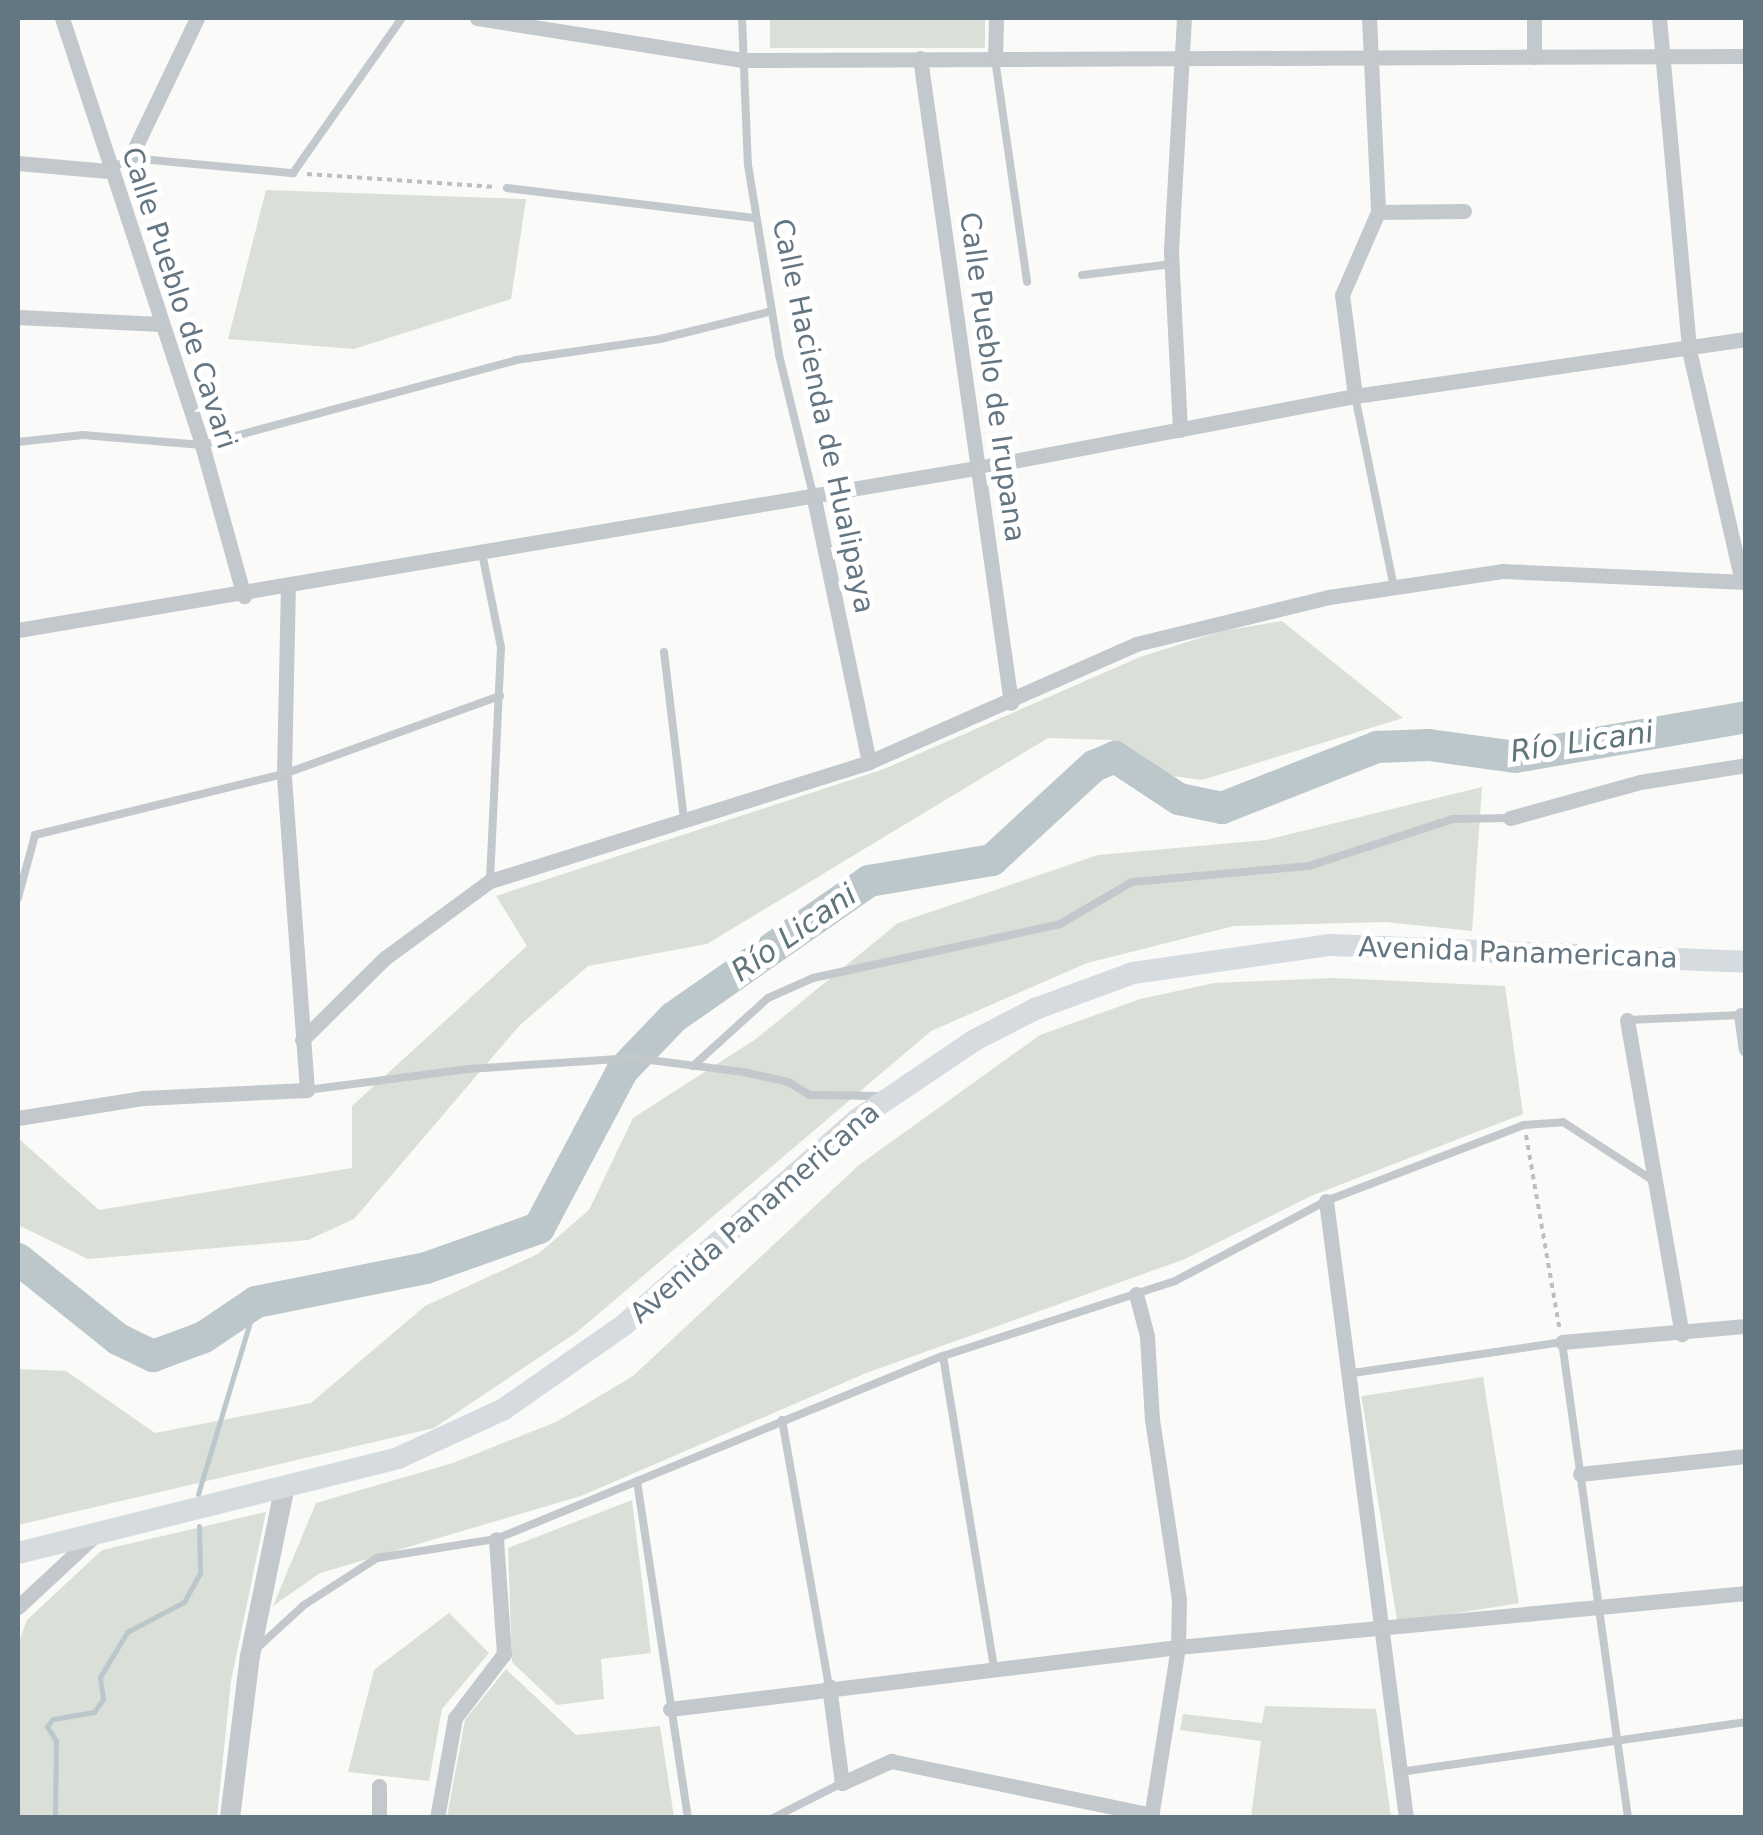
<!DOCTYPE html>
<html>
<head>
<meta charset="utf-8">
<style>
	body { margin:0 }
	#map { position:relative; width:1763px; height:1835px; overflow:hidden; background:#fafaf8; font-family:"DejaVu Sans",sans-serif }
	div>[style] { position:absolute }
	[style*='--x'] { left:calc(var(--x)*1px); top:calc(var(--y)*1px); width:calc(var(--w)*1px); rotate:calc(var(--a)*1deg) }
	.green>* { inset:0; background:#dadfd7; transform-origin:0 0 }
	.stream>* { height:5px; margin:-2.5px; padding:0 2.5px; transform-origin:2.5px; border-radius:2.5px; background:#bbc7cb }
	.river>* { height:32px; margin:-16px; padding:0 16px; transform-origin:16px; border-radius:16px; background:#bbc7cb }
	.path>* { height:4px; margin-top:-2px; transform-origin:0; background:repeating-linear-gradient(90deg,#bbbfc2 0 5px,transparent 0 10px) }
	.service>* { height:8px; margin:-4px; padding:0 4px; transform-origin:4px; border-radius:4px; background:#c3c8cc }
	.minor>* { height:15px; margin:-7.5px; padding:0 7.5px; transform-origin:7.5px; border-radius:7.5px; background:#c3c8cc }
	.tertiary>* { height:20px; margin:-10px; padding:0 10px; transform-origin:10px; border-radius:10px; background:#c3c8cc }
	.secondary>* { height:22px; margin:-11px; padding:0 11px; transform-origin:11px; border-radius:11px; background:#d6dbdf }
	span { translate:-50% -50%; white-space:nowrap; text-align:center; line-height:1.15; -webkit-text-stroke:10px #fff; paint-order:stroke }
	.street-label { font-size:28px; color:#657683 }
	.water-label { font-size:30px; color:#60757c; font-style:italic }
	.frame { position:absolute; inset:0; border:20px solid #657683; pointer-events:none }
</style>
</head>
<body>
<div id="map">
	<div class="green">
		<i style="left:770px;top:18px;width:215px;height:30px"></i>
		<i style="clip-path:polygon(266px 190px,526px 199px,511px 299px,354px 349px,228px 339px)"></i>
		<i style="clip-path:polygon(1282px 621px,1403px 718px,1202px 780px,1172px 776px,1111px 740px,1048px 738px,707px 944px,588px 966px,519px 1026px,354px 1219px,308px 1240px,88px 1259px,18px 1225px,18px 1138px,99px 1210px,352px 1168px,352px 1106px,527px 946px,496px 896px,884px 769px,1140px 657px,1222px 631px)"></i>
		<i style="clip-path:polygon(1482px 787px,1472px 931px,1386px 922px,1234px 926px,1087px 963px,931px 1031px,577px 1332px,434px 1428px,18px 1525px,18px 1369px,66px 1371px,155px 1433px,311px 1403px,425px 1306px,538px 1254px,589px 1210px,633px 1118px,756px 1039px,898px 923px,1098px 855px,1266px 840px)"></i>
		<i style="clip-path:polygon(1333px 978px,1505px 986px,1523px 1114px,1311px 1196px,1185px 1259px,866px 1373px,581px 1496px,320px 1573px,273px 1606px,316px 1503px,453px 1463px,556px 1422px,633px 1376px,859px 1165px,1040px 1035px,1140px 999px,1214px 983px)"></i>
		<i style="left:1483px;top:1377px;width:229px;height:123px;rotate:81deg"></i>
		<i style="clip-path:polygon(632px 1500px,651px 1653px,601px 1659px,604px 1699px,557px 1705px,512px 1662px,508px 1548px)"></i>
		<i style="clip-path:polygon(266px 1512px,231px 1681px,217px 1817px,18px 1817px,18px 1644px,27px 1620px,102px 1550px)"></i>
		<i style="clip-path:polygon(449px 1613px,489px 1653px,442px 1709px,429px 1781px,348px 1772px,374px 1670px)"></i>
		<i style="clip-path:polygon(506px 1669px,576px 1735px,660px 1726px,674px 1817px,447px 1817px,465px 1720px)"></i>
		<i style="clip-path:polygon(1265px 1706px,1376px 1709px,1391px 1817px,1251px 1817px,1261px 1741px,1180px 1730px,1183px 1714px,1262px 1723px)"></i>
	</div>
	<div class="stream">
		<i style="--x:198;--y:1494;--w:201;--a:-73.2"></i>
		<i style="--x:55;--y:1818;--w:77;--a:-89.3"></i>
		<i style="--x:56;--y:1741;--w:17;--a:-121"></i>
		<i style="--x:47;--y:1726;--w:9;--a:-49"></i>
		<i style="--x:53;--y:1719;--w:42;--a:-9.7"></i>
		<i style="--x:94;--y:1712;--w:16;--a:-55"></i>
		<i style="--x:103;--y:1699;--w:22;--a:-98"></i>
		<i style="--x:100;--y:1677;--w:52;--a:-59"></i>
		<i style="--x:127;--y:1632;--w:64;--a:-27.8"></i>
		<i style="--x:184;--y:1602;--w:33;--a:-61"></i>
		<i style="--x:200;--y:1573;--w:47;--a:-91.2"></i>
	</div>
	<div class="river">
		<i style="--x:18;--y:1259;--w:128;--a:38.7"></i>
		<i style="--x:118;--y:1339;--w:39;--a:26"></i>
		<i style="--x:153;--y:1356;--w:54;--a:-20.4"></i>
		<i style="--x:204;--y:1337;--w:63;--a:-33.9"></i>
		<i style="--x:256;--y:1302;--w:173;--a:-11.3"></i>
		<i style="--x:426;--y:1268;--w:120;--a:-19.5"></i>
		<i style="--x:539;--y:1228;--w:178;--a:-62.1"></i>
		<i style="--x:622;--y:1071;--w:75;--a:-46.1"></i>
		<i style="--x:674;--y:1017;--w:238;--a:-34.9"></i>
		<i style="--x:869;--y:881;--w:125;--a:-9.7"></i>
		<i style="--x:992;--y:860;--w:139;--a:-42.7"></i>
		<i style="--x:1094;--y:766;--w:23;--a:-23"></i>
		<i style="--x:1115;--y:757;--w:77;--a:33.3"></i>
		<i style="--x:1179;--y:799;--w:44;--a:11.8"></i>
		<i style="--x:1222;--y:808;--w:167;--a:-21.5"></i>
		<i style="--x:1377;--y:747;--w:52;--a:-2.2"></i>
		<i style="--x:1429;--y:745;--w:87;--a:7.9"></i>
		<i style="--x:1515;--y:757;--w:234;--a:-9.8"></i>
	</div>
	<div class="path">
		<i style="--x:307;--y:174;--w:190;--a:3.9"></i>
		<i style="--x:1526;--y:1135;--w:195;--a:80.2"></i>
	</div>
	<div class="service">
		<i style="--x:742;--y:18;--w:147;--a:87.7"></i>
		<i style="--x:748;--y:165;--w:193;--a:80.7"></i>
		<i style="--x:779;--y:355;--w:143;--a:76.3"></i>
		<i style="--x:995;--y:59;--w:225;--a:81.8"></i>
		<i style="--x:111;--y:169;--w:22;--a:-30"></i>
		<i style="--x:130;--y:158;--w:164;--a:5.3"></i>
		<i style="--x:293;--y:173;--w:189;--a:-54.9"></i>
		<i style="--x:507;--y:188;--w:251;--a:6.9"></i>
		<i style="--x:1082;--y:275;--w:91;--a:-7"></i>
		<i style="--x:1355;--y:396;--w:195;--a:78.5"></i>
		<i style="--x:18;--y:442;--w:65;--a:-6.1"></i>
		<i style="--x:83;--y:435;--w:119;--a:4.8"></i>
		<i style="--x:202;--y:445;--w:325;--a:-15.1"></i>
		<i style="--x:516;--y:360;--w:146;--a:-8.3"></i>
		<i style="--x:660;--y:339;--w:115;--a:-14"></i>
		<i style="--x:482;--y:553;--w:96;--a:78.6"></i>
		<i style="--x:501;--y:647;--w:234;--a:92.7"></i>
		<i style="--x:664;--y:652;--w:169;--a:83.2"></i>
		<i style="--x:18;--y:898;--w:65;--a:-74.9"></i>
		<i style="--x:35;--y:835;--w:256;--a:-13.8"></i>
		<i style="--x:284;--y:774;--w:230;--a:-19.9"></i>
		<i style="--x:1627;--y:1020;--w:115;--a:-2.5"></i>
		<i style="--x:693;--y:1066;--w:101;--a:-42.2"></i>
		<i style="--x:768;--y:998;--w:49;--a:-24"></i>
		<i style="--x:813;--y:978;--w:253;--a:-12.3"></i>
		<i style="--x:1060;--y:924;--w:83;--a:-30.3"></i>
		<i style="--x:1132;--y:882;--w:178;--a:-5.2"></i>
		<i style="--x:1309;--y:866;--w:151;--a:-18.1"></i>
		<i style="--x:1453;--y:819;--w:57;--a:-1"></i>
		<i style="--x:307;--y:1090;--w:162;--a:-7.4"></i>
		<i style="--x:468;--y:1069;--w:166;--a:-3.8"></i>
		<i style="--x:634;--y:1058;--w:111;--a:7.3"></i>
		<i style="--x:744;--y:1072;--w:45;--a:12.8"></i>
		<i style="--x:788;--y:1082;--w:26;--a:31"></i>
		<i style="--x:810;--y:1095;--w:68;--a:0.8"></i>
		<i style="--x:943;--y:1356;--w:316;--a:80.7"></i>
		<i style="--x:1346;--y:1374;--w:218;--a:-8.4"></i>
		<i style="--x:1562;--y:1342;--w:481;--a:82.1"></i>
		<i style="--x:782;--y:1420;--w:270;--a:80"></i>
		<i style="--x:637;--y:1481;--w:341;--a:81.4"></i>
		<i style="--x:256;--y:1649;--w:65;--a:-42.5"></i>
		<i style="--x:304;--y:1605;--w:87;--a:-32.8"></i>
		<i style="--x:377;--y:1558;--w:121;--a:-9.1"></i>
		<i style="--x:496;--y:1539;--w:483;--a:-22.3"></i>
		<i style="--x:943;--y:1356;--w:244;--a:-17.9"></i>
		<i style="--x:1175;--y:1281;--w:171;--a:-27.9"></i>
		<i style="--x:1326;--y:1201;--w:212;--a:-21"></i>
		<i style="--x:1524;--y:1125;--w:39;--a:-4"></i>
		<i style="--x:1563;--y:1122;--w:108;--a:33"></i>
		<i style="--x:1400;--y:1772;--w:350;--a:-8.2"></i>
		<i style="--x:773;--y:1818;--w:77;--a:-26.9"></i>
	</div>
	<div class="minor">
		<i style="--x:62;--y:18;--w:449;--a:71.8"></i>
		<i style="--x:202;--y:445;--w:157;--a:74.5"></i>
		<i style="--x:477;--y:18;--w:267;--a:9"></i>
		<i style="--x:741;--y:60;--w:1005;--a:-0.23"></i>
		<i style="--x:1369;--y:18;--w:194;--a:87.3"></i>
		<i style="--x:1534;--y:18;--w:39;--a:90"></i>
		<i style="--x:1659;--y:18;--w:333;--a:84.8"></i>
		<i style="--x:1689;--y:350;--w:237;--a:77.1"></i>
		<i style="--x:920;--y:58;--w:651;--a:81.97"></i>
		<i style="--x:995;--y:59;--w:41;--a:-88.6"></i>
		<i style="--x:130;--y:158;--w:155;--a:-64.4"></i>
		<i style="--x:18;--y:163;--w:90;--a:5.1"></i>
		<i style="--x:18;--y:317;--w:143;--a:2.8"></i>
		<i style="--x:1355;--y:396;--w:102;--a:-97.3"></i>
		<i style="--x:1342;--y:295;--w:90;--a:-66.6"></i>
		<i style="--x:1378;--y:212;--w:86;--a:-0.7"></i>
		<i style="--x:1180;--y:430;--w:180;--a:-92.9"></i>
		<i style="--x:1171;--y:250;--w:232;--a:-86.8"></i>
		<i style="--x:813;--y:494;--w:274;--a:78.2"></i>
		<i style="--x:18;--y:630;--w:978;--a:-9.6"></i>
		<i style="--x:982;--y:467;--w:380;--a:-10.8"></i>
		<i style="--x:1355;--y:396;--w:395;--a:-8.3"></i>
		<i style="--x:1510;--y:818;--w:135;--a:-15.5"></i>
		<i style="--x:1640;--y:782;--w:107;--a:-9.1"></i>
		<i style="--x:1741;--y:1015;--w:34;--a:82"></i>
		<i style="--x:1627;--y:1020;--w:319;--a:80.1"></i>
		<i style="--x:302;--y:1040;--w:117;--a:-44.7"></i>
		<i style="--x:385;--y:958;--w:130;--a:-36.3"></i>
		<i style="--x:490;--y:881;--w:397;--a:-17.4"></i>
		<i style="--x:869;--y:762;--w:292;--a:-23.8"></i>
		<i style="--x:1136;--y:644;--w:199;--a:-13.7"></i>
		<i style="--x:1329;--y:597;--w:175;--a:-8.5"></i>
		<i style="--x:1502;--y:571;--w:244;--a:2.6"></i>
		<i style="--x:18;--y:1118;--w:127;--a:-9.1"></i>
		<i style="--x:143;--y:1098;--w:164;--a:-2.8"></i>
		<i style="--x:307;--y:1090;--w:317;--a:-94.2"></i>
		<i style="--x:284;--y:774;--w:187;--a:-88.8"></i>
		<i style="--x:1326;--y:1201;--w:622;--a:82.61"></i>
		<i style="--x:1136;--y:1294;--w:43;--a:75.3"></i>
		<i style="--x:1147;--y:1336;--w:83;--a:86.6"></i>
		<i style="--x:1152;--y:1419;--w:182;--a:81.5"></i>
		<i style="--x:1179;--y:1599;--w:48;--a:91.2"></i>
		<i style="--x:1178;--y:1647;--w:173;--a:99"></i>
		<i style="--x:1562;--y:1342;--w:185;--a:-5"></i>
		<i style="--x:1580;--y:1474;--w:167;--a:-6.2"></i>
		<i style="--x:18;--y:1607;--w:103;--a:-43"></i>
		<i style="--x:829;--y:1686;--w:98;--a:82.4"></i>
		<i style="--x:842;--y:1783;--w:54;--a:-24.2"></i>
		<i style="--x:891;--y:1761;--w:266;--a:11.7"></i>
		<i style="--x:670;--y:1709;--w:512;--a:-6.96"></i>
		<i style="--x:1178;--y:1647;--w:571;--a:-5.43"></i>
		<i style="--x:379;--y:1818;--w:32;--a:-90"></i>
		<i style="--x:437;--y:1818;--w:102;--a:-79.8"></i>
		<i style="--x:455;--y:1718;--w:81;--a:-52.6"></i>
		<i style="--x:504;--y:1654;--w:115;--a:-94"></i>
	</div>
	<div class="tertiary">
		<i style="--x:230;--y:1818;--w:163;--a:-83"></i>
		<i style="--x:250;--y:1656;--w:169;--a:-78.4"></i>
	</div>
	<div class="secondary">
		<i style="--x:18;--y:1553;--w:392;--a:-14"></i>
		<i style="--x:398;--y:1458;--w:117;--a:-24.8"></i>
		<i style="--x:504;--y:1409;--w:146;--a:-35"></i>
		<i style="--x:624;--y:1325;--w:312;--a:-41.4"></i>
		<i style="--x:858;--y:1119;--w:139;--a:-34.1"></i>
		<i style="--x:973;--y:1041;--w:70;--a:-27.3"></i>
		<i style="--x:1035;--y:1009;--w:104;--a:-20.2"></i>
		<i style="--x:1133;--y:973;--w:199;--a:-8.1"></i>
		<i style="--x:1330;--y:945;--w:416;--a:2.3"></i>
	</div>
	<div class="street-label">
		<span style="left:179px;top:298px;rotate:72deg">Calle Pueblo de Cavari</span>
		<span style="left:992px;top:377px;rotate:82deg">Calle Pueblo de Irupana</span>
		<span style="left:823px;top:416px;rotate:78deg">Calle Hacienda de Hualipaya</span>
		<span style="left:1518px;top:953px;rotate:2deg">Avenida Panamericana</span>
		<span style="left:755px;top:1213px;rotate:-41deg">Avenida Panamericana</span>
	</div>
	<div class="water-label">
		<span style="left:1582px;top:742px;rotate:-8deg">Río Licani</span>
		<span style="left:794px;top:933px;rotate:-35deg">Río Licani</span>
	</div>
	<div class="frame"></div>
</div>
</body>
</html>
